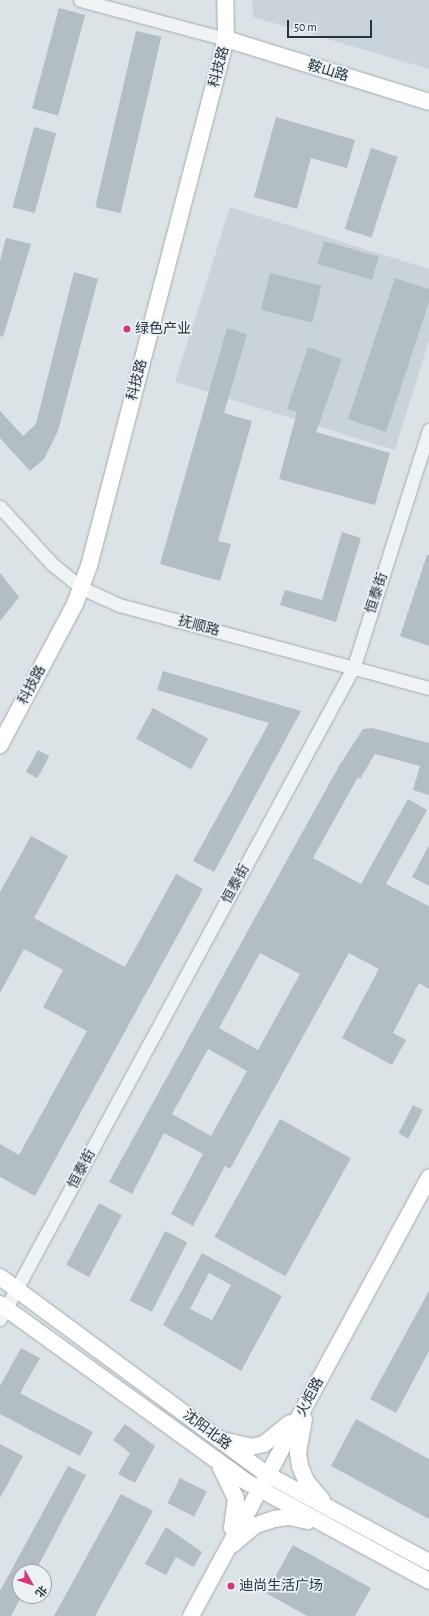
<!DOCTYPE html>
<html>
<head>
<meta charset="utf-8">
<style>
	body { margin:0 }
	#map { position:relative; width:429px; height:1616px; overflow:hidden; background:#dce3e7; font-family:"Alegreya Sans","Noto Sans SC",sans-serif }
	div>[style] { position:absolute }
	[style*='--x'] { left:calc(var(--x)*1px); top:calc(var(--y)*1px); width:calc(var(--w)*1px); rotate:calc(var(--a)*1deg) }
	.built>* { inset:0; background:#cad3d9 }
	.building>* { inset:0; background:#b3bdc4; transform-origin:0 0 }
	.roads { filter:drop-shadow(0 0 1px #a1abb1) drop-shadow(0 0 1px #a1abb1) }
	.minor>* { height:13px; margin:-6.5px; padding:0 6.5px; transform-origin:6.5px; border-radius:6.5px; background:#eff3f5 }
	.major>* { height:16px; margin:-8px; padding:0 8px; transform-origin:8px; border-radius:8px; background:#fff }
	.dots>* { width:11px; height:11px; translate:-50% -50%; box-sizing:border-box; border:2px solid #ebf1f5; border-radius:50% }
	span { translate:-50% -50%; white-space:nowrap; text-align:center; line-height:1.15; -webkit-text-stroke:3.5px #ebf1f5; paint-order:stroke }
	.street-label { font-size:14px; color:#25343e }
	.poi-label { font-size:14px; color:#25343e }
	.left { translate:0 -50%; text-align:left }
	.north { position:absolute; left:12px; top:1564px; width:40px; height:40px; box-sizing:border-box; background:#ebf1f5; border:1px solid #9ca5ac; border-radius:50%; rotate:129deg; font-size:11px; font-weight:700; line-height:16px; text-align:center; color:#25343e }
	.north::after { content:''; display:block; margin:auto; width:14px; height:18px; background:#d73672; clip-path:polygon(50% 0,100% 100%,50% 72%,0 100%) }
	.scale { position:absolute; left:287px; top:20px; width:85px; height:18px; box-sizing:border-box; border:2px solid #25343e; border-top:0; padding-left:5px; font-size:12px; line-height:14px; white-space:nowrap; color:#25343e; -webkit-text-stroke:3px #ebf1f5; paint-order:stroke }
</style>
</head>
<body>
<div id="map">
	<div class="built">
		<i style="clip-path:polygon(252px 0,429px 0,429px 69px,253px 17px)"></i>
		<i style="clip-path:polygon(230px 207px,429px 269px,429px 340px,395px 450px,175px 382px)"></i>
	</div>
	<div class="building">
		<i style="left:59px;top:8px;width:27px;height:104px;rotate:15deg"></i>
		<i style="left:136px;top:31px;width:26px;height:181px;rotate:13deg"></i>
		<i style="clip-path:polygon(276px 117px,355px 140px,347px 168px,311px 158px,297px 209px,254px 197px)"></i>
		<i style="left:34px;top:127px;width:23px;height:83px;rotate:15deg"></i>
		<i style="left:371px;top:148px;width:28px;height:85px;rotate:18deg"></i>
		<i style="clip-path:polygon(6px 238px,31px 244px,3px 337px,0 336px,0 261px)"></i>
		<i style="left:324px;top:241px;width:57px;height:24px;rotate:16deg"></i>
		<i style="clip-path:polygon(74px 272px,98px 279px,58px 431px,44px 459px,30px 471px,0 438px,0 411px,23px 436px,36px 424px)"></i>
		<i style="left:270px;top:273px;width:53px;height:38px;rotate:14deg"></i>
		<i style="clip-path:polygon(395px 278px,429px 289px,429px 302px,386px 432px,348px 419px)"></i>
		<i style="clip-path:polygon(227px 328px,247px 334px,224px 413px,252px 421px,218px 541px,231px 544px,220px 581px,160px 564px)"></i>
		<i style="clip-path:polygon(308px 347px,342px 359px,316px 432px,390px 453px,375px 505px,279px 479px,297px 412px,287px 409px)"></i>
		<i style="clip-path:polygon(342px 532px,361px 538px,336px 622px,280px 605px,285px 590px,322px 600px)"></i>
		<i style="clip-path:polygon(427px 555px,429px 555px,429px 646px,400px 636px)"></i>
		<i style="clip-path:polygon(0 573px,19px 597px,0 621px)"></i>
		<i style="clip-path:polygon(163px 671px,301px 711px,214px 872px,193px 861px,269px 723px,157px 690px)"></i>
		<i style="left:153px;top:708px;width:63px;height:35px;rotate:29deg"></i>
		<i style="clip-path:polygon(evenodd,372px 728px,429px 743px,429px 795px,413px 790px,420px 766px,375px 754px,360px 779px,358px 777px,313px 858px,361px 884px,408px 799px,427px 810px,386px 884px,429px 906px,429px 989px,419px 983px,393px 1033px,406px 1040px,392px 1065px,342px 1038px,379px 969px,349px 953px,230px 1169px,225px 1166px,193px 1226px,171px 1214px,203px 1154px,164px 1133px,132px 1194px,109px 1182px,339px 766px,363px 729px,372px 728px,260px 953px,300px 974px,258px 1050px,219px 1028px,260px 953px,372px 728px,208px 1049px,247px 1071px,211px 1136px,172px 1114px,208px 1049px)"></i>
		<i style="left:38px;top:750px;width:13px;height:25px;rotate:29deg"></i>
		<i style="clip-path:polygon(31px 836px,68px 856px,34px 918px,125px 967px,176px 874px,203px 889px,35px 1196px,0 1177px,0 1144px,19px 1155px,87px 1031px,43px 1007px,63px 970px,24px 949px,0 993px,0 892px)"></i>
		<i style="clip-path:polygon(429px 845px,429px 886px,412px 877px)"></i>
		<i style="left:413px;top:1105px;width:11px;height:32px;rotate:27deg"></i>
		<i style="left:280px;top:1119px;width:81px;height:135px;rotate:29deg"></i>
		<i style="left:99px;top:1203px;width:26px;height:70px;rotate:28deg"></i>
		<i style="left:165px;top:1231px;width:25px;height:78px;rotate:27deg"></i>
		<i style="clip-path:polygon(evenodd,202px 1253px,282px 1296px,241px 1371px,163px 1325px,202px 1253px,209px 1273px,231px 1285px,212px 1320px,190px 1309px,209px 1273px)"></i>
		<i style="clip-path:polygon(429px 1291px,429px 1351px,396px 1413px,370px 1399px)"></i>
		<i style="clip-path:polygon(21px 1348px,40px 1358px,20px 1393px,93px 1432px,80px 1456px,0 1414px,0 1386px)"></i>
		<i style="clip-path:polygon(356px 1419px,429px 1459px,429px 1519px,331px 1466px)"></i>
		<i style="clip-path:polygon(125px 1424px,155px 1446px,135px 1483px,118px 1474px,130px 1453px,113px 1440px)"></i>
		<i style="clip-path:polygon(0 1444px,23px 1456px,0 1498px)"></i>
		<i style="clip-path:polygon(68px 1466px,86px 1475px,35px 1572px,20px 1572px,20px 1599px,11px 1616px,0 1616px,0 1591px)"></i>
		<i style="left:180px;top:1478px;width:30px;height:28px;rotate:27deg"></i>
		<i style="clip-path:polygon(121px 1494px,153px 1511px,95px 1616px,54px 1616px)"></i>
		<i style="clip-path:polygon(166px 1527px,202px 1552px,194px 1567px,176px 1557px,166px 1575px,145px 1564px)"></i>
		<i style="clip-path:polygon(293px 1545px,371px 1588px,355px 1616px,307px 1616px,266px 1593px)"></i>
	</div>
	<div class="roads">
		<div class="minor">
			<i style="--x:80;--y:0;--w:151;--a:15"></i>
			<i style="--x:0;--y:507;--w:77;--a:47.6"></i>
			<i style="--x:52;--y:564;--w:38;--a:39"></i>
			<i style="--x:82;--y:588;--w:41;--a:24.7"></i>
			<i style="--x:119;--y:605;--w:321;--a:15"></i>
			<i style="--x:0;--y:1319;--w:743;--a:-61.54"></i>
			<i style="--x:354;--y:666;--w:248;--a:-72.4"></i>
		</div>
		<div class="major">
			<i style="--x:226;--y:39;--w:213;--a:17.2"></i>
			<i style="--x:0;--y:745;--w:160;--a:-62"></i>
			<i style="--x:75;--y:604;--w:40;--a:-69.8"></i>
			<i style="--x:89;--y:566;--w:545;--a:-75.43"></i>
			<i style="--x:226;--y:39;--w:39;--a:-91"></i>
			<i style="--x:0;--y:1277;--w:333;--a:36.5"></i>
			<i style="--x:268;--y:1475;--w:183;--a:28.4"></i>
			<i style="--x:0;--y:1304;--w:302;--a:35.8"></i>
			<i style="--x:245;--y:1481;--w:209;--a:28.5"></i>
			<i style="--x:304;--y:1419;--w:35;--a:100"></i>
			<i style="--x:298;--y:1453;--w:13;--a:81"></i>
			<i style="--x:300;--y:1466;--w:16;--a:68"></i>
			<i style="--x:306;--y:1481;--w:25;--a:50"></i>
			<i style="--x:226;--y:1441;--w:26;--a:13"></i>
			<i style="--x:251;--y:1447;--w:13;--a:-13"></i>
			<i style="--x:264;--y:1444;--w:33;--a:-39"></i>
			<i style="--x:221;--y:1468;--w:34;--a:64"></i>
			<i style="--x:236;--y:1499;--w:29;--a:98"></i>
			<i style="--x:233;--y:1544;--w:30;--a:-40"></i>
			<i style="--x:256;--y:1525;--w:19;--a:-18"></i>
			<i style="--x:274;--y:1519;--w:15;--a:-8"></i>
			<i style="--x:289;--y:1517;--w:19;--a:12"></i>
			<i style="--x:191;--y:1616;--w:499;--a:-61.5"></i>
		</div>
	</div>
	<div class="dots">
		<i style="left:127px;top:329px;background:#d73672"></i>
		<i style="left:231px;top:1586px;background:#d73672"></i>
	</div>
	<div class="street-label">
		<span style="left:219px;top:67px;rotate:-75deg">科技路</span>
		<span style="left:328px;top:71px;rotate:17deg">鞍山路</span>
		<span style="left:137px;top:380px;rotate:-75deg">科技路</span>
		<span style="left:377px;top:593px;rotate:-72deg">恒泰街</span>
		<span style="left:199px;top:626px;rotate:15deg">抚顺路</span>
		<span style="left:32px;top:685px;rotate:-62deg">科技路</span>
		<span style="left:236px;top:884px;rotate:-62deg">恒泰街</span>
		<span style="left:82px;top:1169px;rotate:-62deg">恒泰街</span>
		<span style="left:310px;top:1397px;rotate:-62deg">火炬路</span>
		<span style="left:207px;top:1430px;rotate:37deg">沈阳北路</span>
	</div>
	<div class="poi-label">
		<span class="left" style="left:135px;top:329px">绿色产业</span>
		<span class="left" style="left:239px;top:1586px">迪尚生活广场</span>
	</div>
	<div class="north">北</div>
	<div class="scale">50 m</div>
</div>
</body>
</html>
